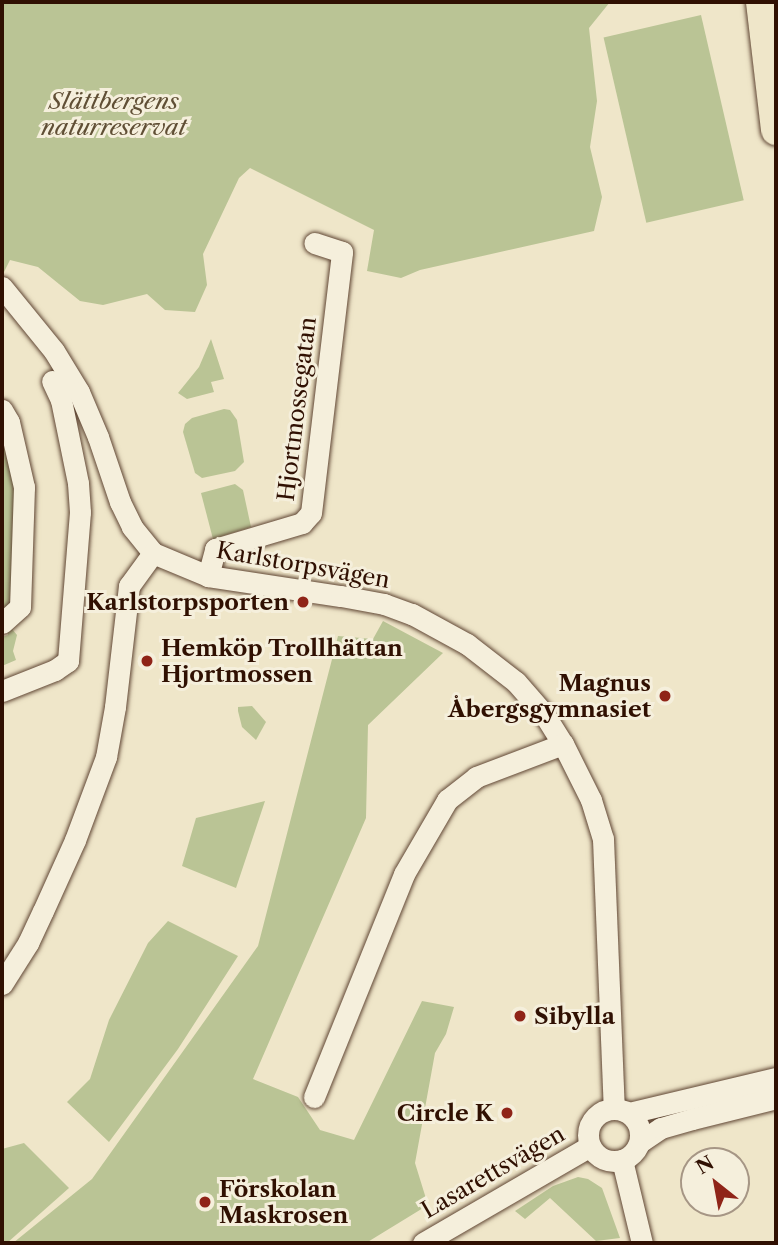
<!DOCTYPE html>
<html>
<head>
<meta charset="utf-8">
<style>
	body { margin:0 }
	#map { position:relative; width:778px; height:1245px; overflow:hidden; background:#efe6c9; font-family:"Libre Caslon Text",serif }
	div>[style] { position:absolute }
	[style*='--x'] { left:calc(var(--x)*1px); top:calc(var(--y)*1px); width:calc(var(--w)*1px); rotate:calc(var(--a)*1deg) }
	.green>* { inset:0; background:#bac495; transform-origin:0 0 }
	.roads { filter:drop-shadow(0 0 2px #604634) drop-shadow(0 0 2px #604634) }
	.minor>* { height:21px; margin:-10.5px; padding:0 10.5px; transform-origin:10.5px; border-radius:10.5px; background:#f5efdc }
	.minor>.ring { margin:-10.5px; padding:0; box-sizing:content-box; background:none; border:21px solid #f5efdc; border-radius:50% }
	.highway>* { height:30px; margin:-15px; padding:0 15px; transform-origin:15px; border-radius:15px; background:#efe6c9 }
	.dots>* { width:19px; height:19px; translate:-50% -50%; box-sizing:border-box; border:4px solid #f5efdc; border-radius:50% }
	span { translate:-50% -50%; white-space:nowrap; text-align:center; line-height:1.15; -webkit-text-stroke:6px #f5efdc; paint-order:stroke }
	.park-label { font-size:23px; color:#604f35; font-style:italic }
	.street-label { font-size:23px; color:#301002 }
	.poi-label { font-size:23px; color:#301002; font-weight:700 }
	.right { translate:-100% -50%; text-align:right }
	.left { translate:0 -50%; text-align:left }
	.frame { position:absolute; inset:0; border:4px solid #301002; pointer-events:none }
	.north { position:absolute; left:680px; top:1147px; width:70px; height:70px; box-sizing:border-box; background:#f5efdc; border:2px solid #a69685; border-radius:50%; rotate:329deg; font-size:19px; font-weight:700; line-height:28px; text-align:center; color:#301002 }
	.north::after { content:''; display:block; margin:auto; width:24px; height:32px; background:#8f2418; clip-path:polygon(50% 0,100% 100%,50% 72%,0 100%) }
</style>
</head>
<body>
<div id="map">
	<div class="green">
		<i style="clip-path:polygon(2px 2px,610px 2px,589px 28px,597px 101px,590px 147px,602px 197px,594px 231px,420px 270px,401px 278px,367px 271px,374px 230px,250px 168px,239px 178px,203px 254px,207px 285px,195px 312px,165px 310px,147px 294px,103px 305px,80px 301px,38px 267px,10px 260px,2px 276px)"></i>
		<i style="left:701px;top:15px;width:190px;height:100px;rotate:77deg"></i>
		<i style="clip-path:polygon(211px 339px,224px 379px,211px 382px,214px 392px,187px 399px,178px 393px,199px 367px)"></i>
		<i style="clip-path:polygon(224px 409px,230px 410px,237px 420px,244px 462px,235px 471px,202px 478px,195px 473px,183px 432px,185px 424px,192px 418px)"></i>
		<i style="clip-path:polygon(2px 419px,16px 488px,14px 607px,2px 614px)"></i>
		<i style="clip-path:polygon(235px 484px,243px 490px,251px 527px,213px 539px,201px 493px)"></i>
		<i style="clip-path:polygon(383px 621px,443px 653px,368px 725px,366px 818px,253px 1079px,298px 1097px,320px 1130px,354px 1140px,422px 1001px,454px 1007px,446px 1034px,435px 1053px,415px 1163px,428px 1205px,366px 1243px,13px 1243px,92px 1179px,258px 946px,338px 636px,373px 639px)"></i>
		<i style="clip-path:polygon(6px 629px,12px 629px,17px 635px,13px 651px,16px 660px,2px 666px,2px 637px,8px 635px)"></i>
		<i style="clip-path:polygon(252px 706px,266px 722px,256px 740px,242px 727px,238px 711px,238px 707px)"></i>
		<i style="clip-path:polygon(265px 801px,236px 888px,182px 866px,196px 818px)"></i>
		<i style="clip-path:polygon(168px 921px,238px 956px,178px 1049px,109px 1142px,67px 1102px,90px 1079px,109px 1020px,148px 943px)"></i>
		<i style="clip-path:polygon(24px 1143px,69px 1188px,7px 1243px,2px 1243px,2px 1149px)"></i>
		<i style="clip-path:polygon(578px 1177px,588px 1179px,602px 1188px,620px 1238px,596px 1241px,550px 1198px,525px 1219px,515px 1211px,553px 1186px)"></i>
	</div>
	<div class="roads">
		<div class="minor">
			<i style="--x:2;--y:287;--w:82;--a:50.9"></i>
			<i style="--x:54;--y:351;--w:48;--a:58.6"></i>
			<i style="--x:79;--y:392;--w:49;--a:67.1"></i>
			<i style="--x:98;--y:437;--w:69;--a:71.3"></i>
			<i style="--x:120;--y:502;--w:28;--a:64"></i>
			<i style="--x:132;--y:527;--w:33;--a:51"></i>
			<i style="--x:153;--y:553;--w:60;--a:22.7"></i>
			<i style="--x:208;--y:576;--w:134;--a:8.6"></i>
			<i style="--x:341;--y:596;--w:44;--a:10.5"></i>
			<i style="--x:384;--y:604;--w:30;--a:20"></i>
			<i style="--x:412;--y:614;--w:63;--a:28.6"></i>
			<i style="--x:467;--y:644;--w:62;--a:37.8"></i>
			<i style="--x:516;--y:682;--w:43;--a:48.8"></i>
			<i style="--x:544;--y:714;--w:36;--a:58"></i>
			<i style="--x:563;--y:744;--w:63;--a:63.4"></i>
			<i style="--x:591;--y:800;--w:41;--a:72.9"></i>
			<i style="--x:603;--y:839;--w:269;--a:87.7"></i>
			<i style="--x:2;--y:410;--w:14;--a:60"></i>
			<i style="--x:9;--y:422;--w:67;--a:77"></i>
			<i style="--x:24;--y:487;--w:120;--a:91.9"></i>
			<i style="--x:20;--y:607;--w:24;--a:138"></i>
			<i style="--x:208;--y:576;--w:28;--a:-75"></i>
			<i style="--x:215;--y:549;--w:91;--a:-16.6"></i>
			<i style="--x:302;--y:523;--w:13;--a:-48"></i>
			<i style="--x:311;--y:513;--w:263;--a:-83.2"></i>
			<i style="--x:342;--y:252;--w:29;--a:-162"></i>
			<i style="--x:2;--y:691;--w:57;--a:-21.6"></i>
			<i style="--x:55;--y:670;--w:16;--a:-35"></i>
			<i style="--x:68;--y:661;--w:149;--a:-85.4"></i>
			<i style="--x:80;--y:512;--w:29;--a:-94"></i>
			<i style="--x:78;--y:483;--w:85;--a:-101.6"></i>
			<i style="--x:61;--y:400;--w:21;--a:-115"></i>
			<i style="--x:2;--y:984;--w:49;--a:-57.6"></i>
			<i style="--x:28;--y:943;--w:35;--a:-65"></i>
			<i style="--x:43;--y:911;--w:78;--a:-65.7"></i>
			<i style="--x:75;--y:840;--w:89;--a:-69.5"></i>
			<i style="--x:106;--y:757;--w:51;--a:-79.8"></i>
			<i style="--x:115;--y:707;--w:122;--a:-83.4"></i>
			<i style="--x:129;--y:586;--w:41;--a:-54"></i>
			<i style="--x:314;--y:1097;--w:240;--a:-68"></i>
			<i style="--x:404;--y:874;--w:86;--a:-59.8"></i>
			<i style="--x:447;--y:800;--w:37;--a:-38"></i>
			<i style="--x:476;--y:777;--w:93;--a:-20.8"></i>
			<i class="ring" style="left:588px;top:1109px;width:31px;height:31px"></i>
			<i style="--x:629;--y:1113;--w:151;--a:-13.4"></i>
			<i style="--x:640;--y:1142;--w:25;--a:-34"></i>
			<i style="--x:661;--y:1128;--w:32;--a:-16"></i>
			<i style="--x:692;--y:1119;--w:87;--a:-14"></i>
			<i style="--x:622;--y:1160;--w:85;--a:76.5"></i>
			<i style="--x:423;--y:1243;--w:193;--a:-30.1"></i>
		</div>
		<div class="highway">
			<i style="--x:761;--y:2;--w:129;--a:83.3"></i>
		</div>
	</div>
	<div class="dots">
		<i style="left:303px;top:602px;background:#8f2418"></i>
		<i style="left:147px;top:661px;background:#8f2418"></i>
		<i style="left:665px;top:696px;background:#8f2418"></i>
		<i style="left:520px;top:1016px;background:#8f2418"></i>
		<i style="left:507px;top:1113px;background:#8f2418"></i>
		<i style="left:205px;top:1202px;background:#8f2418"></i>
	</div>
	<div class="park-label">
		<span style="left:114px;top:114px">Slättbergens<br>naturreservat</span>
	</div>
	<div class="street-label">
		<span style="left:297px;top:409px;rotate:-83deg">Hjortmossegatan</span>
		<span style="left:303px;top:565px;rotate:10deg">Karlstorpsvägen</span>
		<span style="left:493px;top:1172px;rotate:-30deg">Lasarettsvägen</span>
	</div>
	<div class="poi-label">
		<span class="right" style="left:289px;top:602px">Karlstorpsporten</span>
		<span class="left" style="left:161px;top:661px">Hemköp Trollhättan<br>Hjortmossen</span>
		<span class="right" style="left:651px;top:696px">Magnus<br>Åbergsgymnasiet</span>
		<span class="left" style="left:534px;top:1016px">Sibylla</span>
		<span class="right" style="left:493px;top:1113px">Circle K</span>
		<span class="left" style="left:219px;top:1202px">Förskolan<br>Maskrosen</span>
	</div>
	<div class="frame"></div>
	<div class="north">N</div>
</div>
</body>
</html>
